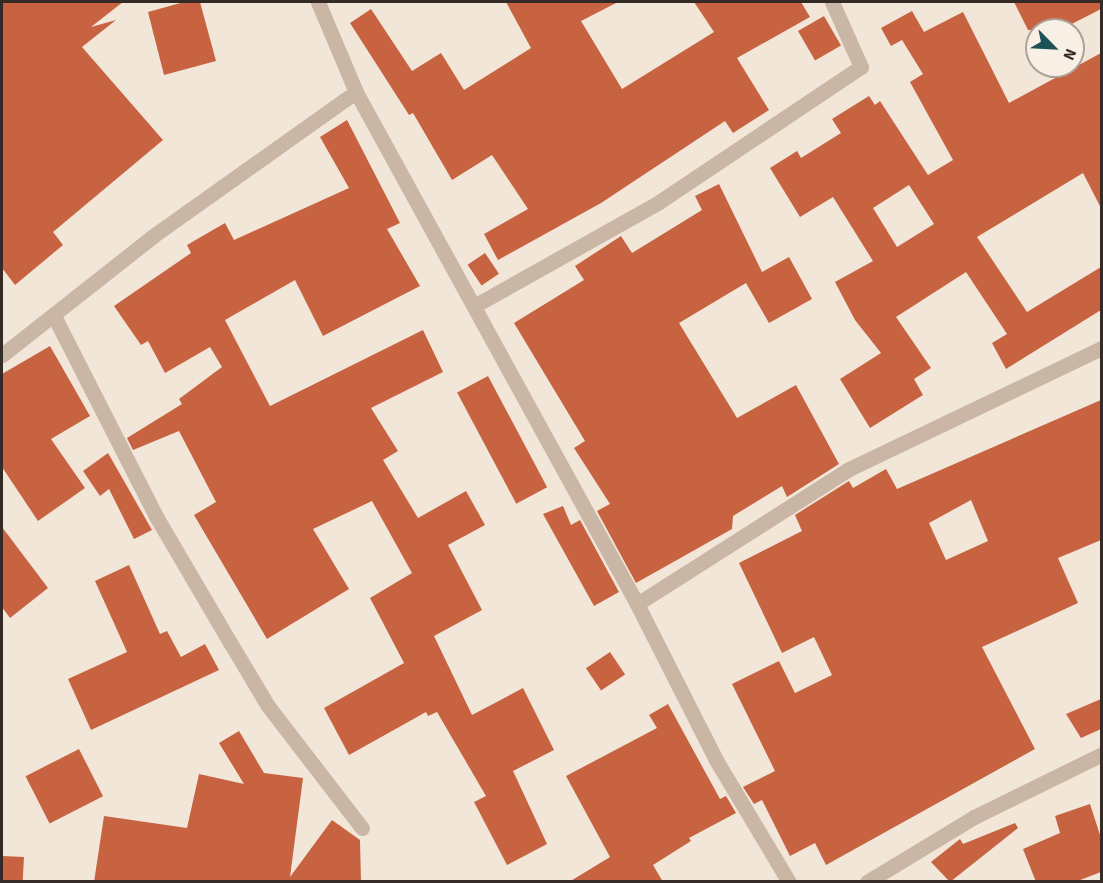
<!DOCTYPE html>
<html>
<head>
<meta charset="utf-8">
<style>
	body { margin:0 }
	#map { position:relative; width:1103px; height:883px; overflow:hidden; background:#f2e6d9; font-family:"Source Sans 3",sans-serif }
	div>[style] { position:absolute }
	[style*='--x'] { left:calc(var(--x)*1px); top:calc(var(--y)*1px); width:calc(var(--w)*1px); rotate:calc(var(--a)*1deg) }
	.building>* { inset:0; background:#c76341; transform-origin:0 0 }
	.minor>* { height:15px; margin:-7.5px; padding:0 7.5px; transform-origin:7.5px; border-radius:7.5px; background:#cab6a5 }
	span { translate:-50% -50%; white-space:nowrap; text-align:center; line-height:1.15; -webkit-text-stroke:4.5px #f9f0e5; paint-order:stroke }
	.frame { position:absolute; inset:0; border:3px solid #352b26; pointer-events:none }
	.north { position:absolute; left:1025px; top:18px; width:60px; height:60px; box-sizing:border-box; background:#f9f0e5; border:2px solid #aba199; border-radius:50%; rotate:114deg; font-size:16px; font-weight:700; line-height:24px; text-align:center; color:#352b26 }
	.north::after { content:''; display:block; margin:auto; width:21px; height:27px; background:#1c5257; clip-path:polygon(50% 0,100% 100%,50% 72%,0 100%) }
</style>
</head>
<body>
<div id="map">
	<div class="building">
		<i style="clip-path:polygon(2px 2px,123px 2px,91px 27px,116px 20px,82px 47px,163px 140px,53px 232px,63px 245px,15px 285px,2px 268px)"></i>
		<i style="clip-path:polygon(184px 2px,200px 2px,216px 61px,164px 75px,148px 12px)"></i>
		<i style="clip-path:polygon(506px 2px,618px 2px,581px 21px,622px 89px,714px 32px,694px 2px,801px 2px,810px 17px,737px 58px,769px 110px,733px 133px,725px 121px,601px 203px,498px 260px,484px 234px,528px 209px,492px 155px,452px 180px,413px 113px,409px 115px,350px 23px,371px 9px,412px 71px,441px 53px,464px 90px,531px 48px)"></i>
		<i style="clip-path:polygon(1014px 2px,1101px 2px,1101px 9px,1060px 30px,1028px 30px)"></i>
		<i style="clip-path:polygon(evenodd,912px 11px,924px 32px,963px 12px,1009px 103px,1101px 53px,1101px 208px,1083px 173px,977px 237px,1027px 312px,1101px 267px,1101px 310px,1006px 369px,992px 343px,1007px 334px,966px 272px,896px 317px,931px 368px,914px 379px,923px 395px,870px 428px,840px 379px,881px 353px,855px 320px,835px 282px,873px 261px,833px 197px,800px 217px,770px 168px,797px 151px,801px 158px,841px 133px,832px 119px,869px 96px,875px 105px,880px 101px,928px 175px,953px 160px,910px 82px,923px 74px,902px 40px,891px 46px,881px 28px,912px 11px,909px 185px,934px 224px,897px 247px,873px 208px,909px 185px)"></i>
		<i style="left:824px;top:16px;width:34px;height:30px;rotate:60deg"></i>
		<i style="clip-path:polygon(347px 120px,400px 223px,387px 229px,420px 286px,323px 336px,295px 280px,225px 320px,270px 406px,423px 330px,443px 372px,371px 408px,398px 451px,383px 460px,418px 518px,466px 491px,485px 525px,448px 545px,482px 610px,434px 636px,472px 715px,523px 688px,554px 750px,513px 771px,547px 844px,507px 865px,474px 802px,486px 796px,437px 712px,428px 716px,426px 712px,349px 755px,324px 708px,404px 663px,370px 598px,412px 573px,372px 501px,313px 529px,349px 589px,267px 639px,194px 515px,216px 502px,179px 431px,133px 450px,127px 438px,182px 404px,179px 399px,222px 367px,210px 347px,165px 373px,148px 341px,141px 345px,114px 306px,191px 253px,187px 245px,225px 223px,234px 240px,349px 188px,320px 137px)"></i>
		<i style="clip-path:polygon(719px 184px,762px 272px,789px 257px,812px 299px,769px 323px,746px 283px,679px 323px,737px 418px,796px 385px,839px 464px,787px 497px,782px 486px,733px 516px,732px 529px,636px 583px,597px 511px,610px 504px,574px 448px,585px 441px,514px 323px,584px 280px,575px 266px,621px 236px,632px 253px,702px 210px,695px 196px)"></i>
		<i style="left:485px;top:253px;width:25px;height:21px;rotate:56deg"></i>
		<i style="clip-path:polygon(50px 346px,90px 416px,51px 439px,85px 488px,38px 521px,2px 467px,2px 374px)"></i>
		<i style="left:488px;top:376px;width:126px;height:35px;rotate:62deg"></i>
		<i style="clip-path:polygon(evenodd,1101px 400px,1101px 540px,1058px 558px,1078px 603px,982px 647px,1035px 749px,826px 865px,815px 843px,790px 856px,762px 800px,754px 804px,743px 787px,775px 771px,732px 684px,779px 661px,795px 693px,832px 675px,814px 637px,782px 653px,739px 563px,802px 531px,795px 515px,849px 481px,853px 488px,886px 469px,897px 489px,1101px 400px,971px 500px,988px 541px,946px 560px,929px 523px,971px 500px)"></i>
		<i style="clip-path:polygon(108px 453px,152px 530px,134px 539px,109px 489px,100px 496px,83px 471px)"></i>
		<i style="clip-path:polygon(563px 506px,571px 525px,580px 520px,619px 592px,594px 606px,543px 514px)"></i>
		<i style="clip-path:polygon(2px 527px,48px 588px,10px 618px,2px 607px)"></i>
		<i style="clip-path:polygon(129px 565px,160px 634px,167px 631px,181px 657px,205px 644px,219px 670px,91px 730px,68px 679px,127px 652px,95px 581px)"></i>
		<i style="left:610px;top:652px;width:27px;height:29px;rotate:56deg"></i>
		<i style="clip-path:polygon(1101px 699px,1101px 729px,1081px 738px,1066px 714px)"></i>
		<i style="clip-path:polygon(668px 704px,720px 799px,726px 796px,736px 813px,689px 838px,691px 841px,653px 865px,663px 882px,569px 882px,610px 857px,566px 776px,657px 728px,649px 715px)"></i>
		<i style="clip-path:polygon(239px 731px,264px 773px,303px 778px,290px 877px,332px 820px,360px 840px,361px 882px,94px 882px,104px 816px,187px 828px,199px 774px,244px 784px,219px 743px)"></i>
		<i style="left:79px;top:749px;width:53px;height:60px;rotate:63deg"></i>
		<i style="clip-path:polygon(1090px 804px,1101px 838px,1101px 872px,1075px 882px,1036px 882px,1023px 849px,1060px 833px,1055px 816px)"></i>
		<i style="clip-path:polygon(1015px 823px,1018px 828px,950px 882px,931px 862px,960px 839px,963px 844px)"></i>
		<i style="left:3px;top:856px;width:21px;height:26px;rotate:3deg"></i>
	</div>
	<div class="minor">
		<i style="--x:318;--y:2;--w:98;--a:67.1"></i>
		<i style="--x:356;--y:92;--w:584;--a:61.24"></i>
		<i style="--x:637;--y:604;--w:175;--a:63.1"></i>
		<i style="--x:716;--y:760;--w:142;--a:59.1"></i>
		<i style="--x:474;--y:306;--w:212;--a:-29.3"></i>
		<i style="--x:659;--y:202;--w:243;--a:-33.8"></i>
		<i style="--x:861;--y:67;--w:71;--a:-114"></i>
		<i style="--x:54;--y:316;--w:227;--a:63"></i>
		<i style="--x:157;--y:518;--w:146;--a:59.6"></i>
		<i style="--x:231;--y:644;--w:72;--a:59.2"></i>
		<i style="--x:268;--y:706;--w:154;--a:52.4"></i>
		<i style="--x:2;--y:355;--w:192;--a:-38.2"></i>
		<i style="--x:153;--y:236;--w:249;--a:-35.4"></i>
		<i style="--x:637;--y:604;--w:251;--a:-32.5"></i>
		<i style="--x:849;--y:469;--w:280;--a:-25.6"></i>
		<i style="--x:867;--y:882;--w:125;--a:-31.3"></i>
		<i style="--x:974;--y:817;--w:143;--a:-26.2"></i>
	</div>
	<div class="frame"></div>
	<div class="north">N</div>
</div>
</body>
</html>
